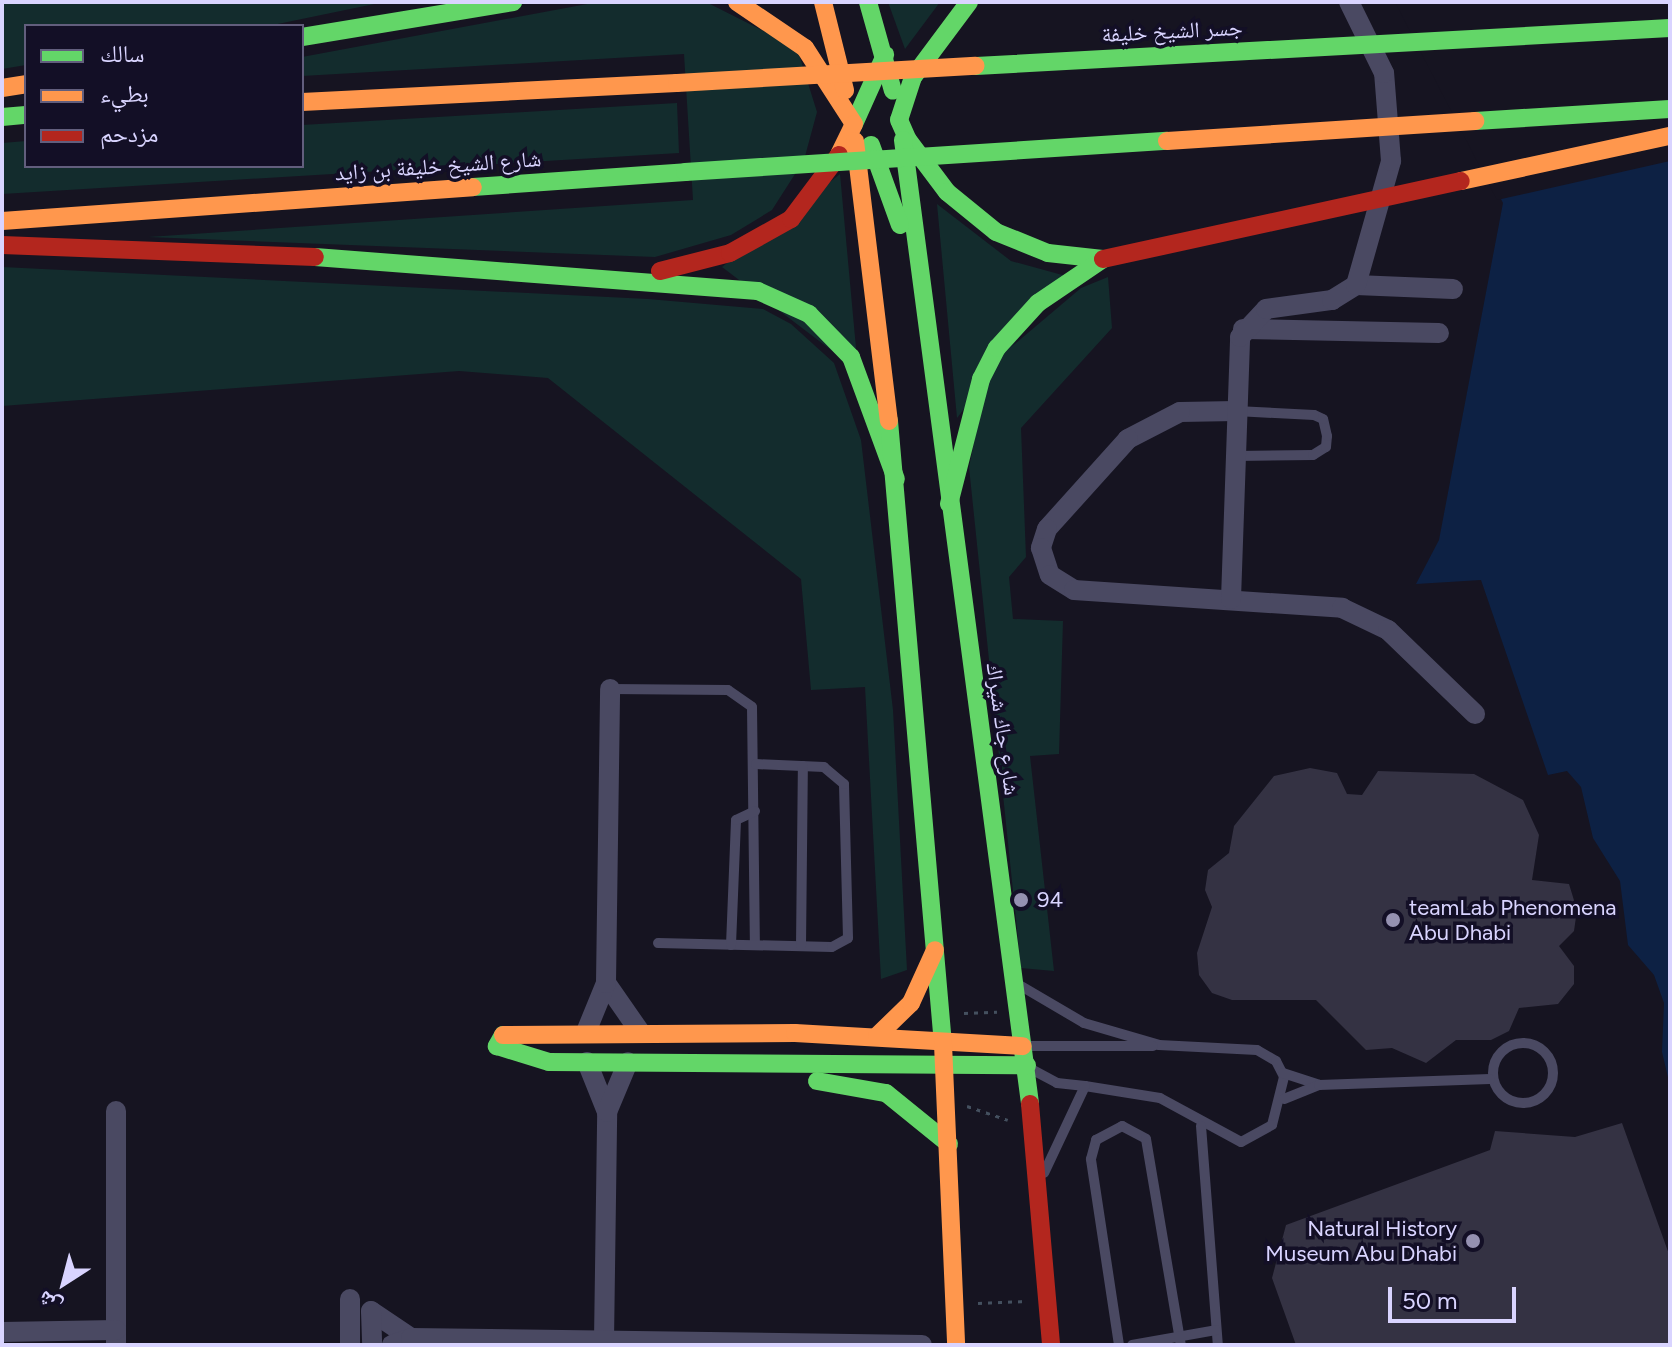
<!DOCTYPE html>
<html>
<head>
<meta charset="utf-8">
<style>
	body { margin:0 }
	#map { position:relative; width:1672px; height:1347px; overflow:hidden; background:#161421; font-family:Figtree,"Noto Naskh Arabic",sans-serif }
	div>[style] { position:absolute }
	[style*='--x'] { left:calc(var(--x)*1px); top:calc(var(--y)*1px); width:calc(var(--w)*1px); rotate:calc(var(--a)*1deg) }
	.green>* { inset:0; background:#132c2d }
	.water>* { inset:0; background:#0d2144 }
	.pier>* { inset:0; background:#161421 }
	.building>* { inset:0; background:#343243 }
	.path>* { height:3px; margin-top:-1.5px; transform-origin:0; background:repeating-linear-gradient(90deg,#44505f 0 4px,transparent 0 10px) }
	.lane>* { height:10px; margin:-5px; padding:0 5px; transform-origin:5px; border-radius:5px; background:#4a4962 }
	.lane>.ring { margin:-5px; padding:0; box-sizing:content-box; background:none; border:10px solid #4a4962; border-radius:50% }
	.street>* { height:20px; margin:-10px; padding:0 10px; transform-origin:10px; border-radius:10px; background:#4a4962 }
	.fast>* { height:18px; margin:-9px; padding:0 9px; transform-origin:9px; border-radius:9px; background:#63d668 }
	.slow>* { height:18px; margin:-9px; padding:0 9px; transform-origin:9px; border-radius:9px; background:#ff974d }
	.jam>* { height:18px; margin:-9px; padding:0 9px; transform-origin:9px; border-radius:9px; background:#b3261e }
	.fast-bridge>* { height:18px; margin:-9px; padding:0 9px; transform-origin:9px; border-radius:9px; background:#63d668 }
	.slow-bridge>* { height:18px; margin:-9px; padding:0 9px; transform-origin:9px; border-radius:9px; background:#ff974d }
	.jam-bridge>* { height:18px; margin:-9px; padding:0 9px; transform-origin:9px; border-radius:9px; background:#b3261e }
	.dots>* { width:22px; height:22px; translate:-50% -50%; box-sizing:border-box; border:4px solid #130f26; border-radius:50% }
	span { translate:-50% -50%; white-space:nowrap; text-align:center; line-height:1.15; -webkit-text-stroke:7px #130f26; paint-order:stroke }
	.street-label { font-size:22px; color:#d9d4ff }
	.poi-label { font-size:22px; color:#d9d4ff }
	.left { translate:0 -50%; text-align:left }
	.right { translate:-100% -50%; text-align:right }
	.frame { position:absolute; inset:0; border:4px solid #d9d4ff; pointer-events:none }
	.legend { position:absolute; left:24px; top:24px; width:280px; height:144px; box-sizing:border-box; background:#130f26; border:2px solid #625e7d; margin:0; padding:10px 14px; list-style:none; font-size:24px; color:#d9d4ff }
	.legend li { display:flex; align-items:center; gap:16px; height:40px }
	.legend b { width:40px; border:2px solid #625e7d }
	.north { position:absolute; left:24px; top:1243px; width:80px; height:80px; -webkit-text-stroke:6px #130f26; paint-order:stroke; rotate:216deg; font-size:22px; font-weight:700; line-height:32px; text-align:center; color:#d9d4ff }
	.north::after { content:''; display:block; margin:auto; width:28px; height:36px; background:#d9d4ff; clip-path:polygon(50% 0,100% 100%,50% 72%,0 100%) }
	.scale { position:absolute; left:1388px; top:1287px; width:128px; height:36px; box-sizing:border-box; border:4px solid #d9d4ff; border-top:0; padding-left:10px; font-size:24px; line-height:28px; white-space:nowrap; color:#d9d4ff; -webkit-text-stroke:6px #130f26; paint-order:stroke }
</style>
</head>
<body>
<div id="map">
	<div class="green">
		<i style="clip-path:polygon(2px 2px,384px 2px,268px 26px,26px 26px,26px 65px,2px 69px)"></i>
		<i style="clip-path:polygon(598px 2px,706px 2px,797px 48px,817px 112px,804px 160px,772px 210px,731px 235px,655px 257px,148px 237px,693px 200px,684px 54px,302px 76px,302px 57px)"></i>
		<i style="clip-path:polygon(888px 2px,940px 2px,905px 49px)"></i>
		<i style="clip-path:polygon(677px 103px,679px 153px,2px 194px,2px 143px,26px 141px,26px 166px,302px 166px,302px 125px)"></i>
		<i style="clip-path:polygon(840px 174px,856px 348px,852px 366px,722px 267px)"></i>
		<i style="clip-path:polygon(937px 204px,1011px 261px,1066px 276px,957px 418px)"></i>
		<i style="clip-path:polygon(2px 267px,648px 299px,763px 309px,791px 324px,834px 363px,861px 440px,893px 710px,907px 970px,881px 979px,865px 687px,811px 690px,801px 579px,548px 378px,459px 371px,2px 406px)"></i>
		<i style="clip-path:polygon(1108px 277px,1112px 328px,1021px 428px,1026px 557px,1009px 577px,1013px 619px,1063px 621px,1059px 754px,1030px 756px,1054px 971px,1021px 968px,969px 467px,990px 365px,1081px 288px)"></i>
	</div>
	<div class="water">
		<i style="clip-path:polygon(1399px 2px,1670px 2px,1670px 1086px,1662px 1052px,1664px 1003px,1654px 975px,1628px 945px,1620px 881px,1593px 838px,1581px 787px,1567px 771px,1548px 775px,1481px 580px,1416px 584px,1439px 540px,1503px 203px)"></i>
	</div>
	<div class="pier">
		<i style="clip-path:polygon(1395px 2px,1670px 2px,1670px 161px,1497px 200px)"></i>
	</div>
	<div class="building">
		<i style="clip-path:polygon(1310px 768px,1337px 773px,1347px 794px,1362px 795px,1378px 771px,1474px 774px,1523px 800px,1539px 835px,1532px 880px,1569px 884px,1577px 910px,1574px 931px,1559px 946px,1574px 966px,1574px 984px,1558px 1004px,1519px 1008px,1509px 1031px,1491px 1040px,1456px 1040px,1426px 1063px,1392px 1048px,1366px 1050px,1316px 1000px,1232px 1000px,1212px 993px,1199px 975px,1197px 953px,1212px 907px,1205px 890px,1208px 870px,1229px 853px,1234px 826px,1274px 776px)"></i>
		<i style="clip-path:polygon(1622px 1123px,1670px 1257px,1670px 1345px,1296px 1345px,1272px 1278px,1286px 1225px,1490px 1150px,1495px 1131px,1575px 1137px)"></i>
	</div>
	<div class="path">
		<i style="--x:964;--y:1013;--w:33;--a:-2"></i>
		<i style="--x:967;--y:1106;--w:43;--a:18.9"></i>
		<i style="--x:978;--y:1303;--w:48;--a:-2.4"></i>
	</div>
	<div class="lane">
		<i style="--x:1236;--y:456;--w:77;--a:-0.7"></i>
		<i style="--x:1313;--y:455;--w:15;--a:-32"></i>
		<i style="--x:1326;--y:447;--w:11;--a:-85"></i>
		<i style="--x:1327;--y:436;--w:17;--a:-103"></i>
		<i style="--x:1323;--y:419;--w:10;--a:-156"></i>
		<i style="--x:1314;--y:415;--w:78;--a:-177.1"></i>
		<i style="--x:610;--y:689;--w:118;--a:0.5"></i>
		<i style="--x:728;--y:690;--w:29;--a:35"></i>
		<i style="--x:752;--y:707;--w:238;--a:89.3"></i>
		<i style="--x:658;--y:943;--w:174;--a:1.3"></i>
		<i style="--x:832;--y:947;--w:18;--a:-29"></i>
		<i style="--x:848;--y:938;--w:154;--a:-91.5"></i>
		<i style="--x:844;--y:784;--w:26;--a:-140"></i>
		<i style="--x:824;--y:767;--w:68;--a:-177.5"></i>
		<i style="--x:731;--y:945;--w:125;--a:-87.7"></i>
		<i style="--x:736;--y:820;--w:21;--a:-25"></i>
		<i style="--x:801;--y:946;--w:180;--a:-89.4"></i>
		<i style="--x:1021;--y:986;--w:73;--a:30.4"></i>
		<i style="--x:1084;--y:1023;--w:78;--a:16.3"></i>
		<i style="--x:1159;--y:1045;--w:98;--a:2.9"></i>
		<i style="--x:1257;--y:1050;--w:22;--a:30"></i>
		<i style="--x:1276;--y:1061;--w:18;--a:63"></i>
		<i style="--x:1284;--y:1077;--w:49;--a:104"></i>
		<i style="--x:1272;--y:1125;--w:35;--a:151"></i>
		<i style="--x:1241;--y:1142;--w:92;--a:-151.5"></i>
		<i style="--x:1160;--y:1098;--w:76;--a:-170.9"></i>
		<i style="--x:1085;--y:1086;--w:96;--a:115.2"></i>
		<i class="ring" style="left:1493px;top:1043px;width:50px;height:50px"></i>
		<i style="--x:1025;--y:1046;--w:128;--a:0"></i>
		<i style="--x:1031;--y:1069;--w:30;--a:28"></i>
		<i style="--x:1057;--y:1083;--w:28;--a:6"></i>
		<i style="--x:1283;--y:1073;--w:38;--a:18"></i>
		<i style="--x:1284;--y:1099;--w:38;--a:-22"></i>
		<i style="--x:1319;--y:1085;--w:171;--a:-2"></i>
		<i style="--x:1201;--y:1126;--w:220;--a:85.6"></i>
		<i style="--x:1119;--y:1345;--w:188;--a:-98.6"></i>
		<i style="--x:1091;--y:1159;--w:20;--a:-75"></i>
		<i style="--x:1096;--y:1140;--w:30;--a:-28"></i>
		<i style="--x:1122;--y:1126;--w:27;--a:28"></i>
		<i style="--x:1146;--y:1139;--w:209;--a:80.4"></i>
		<i style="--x:1132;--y:1345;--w:85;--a:-10.1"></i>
	</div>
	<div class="street">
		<i style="--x:1356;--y:285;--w:97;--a:2.4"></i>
		<i style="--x:1243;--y:329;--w:196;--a:1.2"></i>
		<i style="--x:1236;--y:411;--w:56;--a:179"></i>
		<i style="--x:1180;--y:412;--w:59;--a:152.6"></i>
		<i style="--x:1128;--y:439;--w:121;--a:132"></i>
		<i style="--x:1047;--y:529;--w:20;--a:108"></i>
		<i style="--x:1041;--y:548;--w:28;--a:72"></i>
		<i style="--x:1050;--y:575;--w:28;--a:32"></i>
		<i style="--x:1074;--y:590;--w:269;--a:3.8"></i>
		<i style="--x:1342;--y:608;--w:51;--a:25.6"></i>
		<i style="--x:1388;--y:630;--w:121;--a:44"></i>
		<i style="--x:1231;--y:599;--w:262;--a:-88"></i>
		<i style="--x:1240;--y:337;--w:38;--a:-47"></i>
		<i style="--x:1266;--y:309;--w:67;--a:-7.8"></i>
		<i style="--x:1332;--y:300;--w:28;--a:-32"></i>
		<i style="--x:1356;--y:285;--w:129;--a:-74.2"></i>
		<i style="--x:1391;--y:161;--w:88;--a:-94.5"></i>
		<i style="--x:1384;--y:73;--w:79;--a:-116.2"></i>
		<i style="--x:606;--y:983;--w:60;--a:55.2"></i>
		<i style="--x:586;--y:1032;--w:53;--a:-67.8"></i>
		<i style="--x:606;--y:983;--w:294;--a:-89.2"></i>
		<i style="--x:587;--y:1062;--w:54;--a:68.2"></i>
		<i style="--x:116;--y:1111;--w:234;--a:90"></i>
		<i style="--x:350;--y:1299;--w:46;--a:90"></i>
		<i style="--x:371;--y:1311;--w:48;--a:34"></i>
		<i style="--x:371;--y:1311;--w:34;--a:88"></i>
		<i style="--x:2;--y:1332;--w:114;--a:-1"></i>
		<i style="--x:604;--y:1341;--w:229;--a:-89.2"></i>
		<i style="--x:607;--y:1112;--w:54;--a:-67.2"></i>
		<i style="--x:392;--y:1345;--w:20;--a:-20"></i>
		<i style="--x:411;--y:1338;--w:511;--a:0.78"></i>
	</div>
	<div class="fast">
		<i style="--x:868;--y:2;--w:92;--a:74.3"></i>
		<i style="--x:969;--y:2;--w:94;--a:126.7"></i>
		<i style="--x:913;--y:77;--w:45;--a:108"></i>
		<i style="--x:899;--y:120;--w:22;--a:66"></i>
		<i style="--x:908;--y:140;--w:65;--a:53.1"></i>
		<i style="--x:947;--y:192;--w:63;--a:39.2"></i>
		<i style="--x:996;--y:232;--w:56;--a:22"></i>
		<i style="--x:1048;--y:253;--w:55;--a:6.2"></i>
		<i style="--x:302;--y:37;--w:214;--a:-9.4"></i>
		<i style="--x:2;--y:117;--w:24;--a:-5"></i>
		<i style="--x:854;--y:124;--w:76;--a:-65.8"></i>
		<i style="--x:903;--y:140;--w:972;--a:82.49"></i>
		<i style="--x:871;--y:145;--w:85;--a:70.1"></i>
		<i style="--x:473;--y:187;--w:213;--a:-4"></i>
		<i style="--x:315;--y:257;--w:444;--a:4.4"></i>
		<i style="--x:758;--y:291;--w:56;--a:24.3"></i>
		<i style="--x:809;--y:314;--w:60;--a:45.7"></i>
		<i style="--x:851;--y:357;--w:130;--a:69.8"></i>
		<i style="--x:889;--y:421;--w:625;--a:85.05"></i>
		<i style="--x:949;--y:504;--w:129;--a:-75.6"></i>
		<i style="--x:981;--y:379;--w:35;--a:-63"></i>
		<i style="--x:997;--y:348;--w:61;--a:-47.7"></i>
		<i style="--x:1038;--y:303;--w:78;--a:-34.1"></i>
		<i style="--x:503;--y:1035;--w:13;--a:119"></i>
		<i style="--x:497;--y:1046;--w:54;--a:17.1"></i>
		<i style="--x:549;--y:1062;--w:478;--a:0.4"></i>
		<i style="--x:817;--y:1081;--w:70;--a:9.9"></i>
		<i style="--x:886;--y:1093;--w:81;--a:39"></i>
	</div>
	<div class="slow">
		<i style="--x:737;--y:2;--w:82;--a:34.1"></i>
		<i style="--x:805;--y:48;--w:90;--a:57.2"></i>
		<i style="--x:854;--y:124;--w:34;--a:116"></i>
		<i style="--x:823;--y:2;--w:91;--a:76"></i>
		<i style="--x:2;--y:88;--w:24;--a:-9"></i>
		<i style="--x:302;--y:102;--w:375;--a:-2.9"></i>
		<i style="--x:855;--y:141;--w:282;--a:83.1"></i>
		<i style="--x:2;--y:221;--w:472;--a:-4.1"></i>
		<i style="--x:503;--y:1035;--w:292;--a:-0.4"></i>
		<i style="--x:795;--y:1033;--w:228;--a:3.3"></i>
		<i style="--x:877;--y:1036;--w:47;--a:-44.1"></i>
		<i style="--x:911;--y:1003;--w:58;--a:-65.6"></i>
		<i style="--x:943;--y:1044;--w:301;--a:87.5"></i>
	</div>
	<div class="jam">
		<i style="--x:2;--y:245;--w:313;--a:2.2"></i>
		<i style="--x:660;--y:271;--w:72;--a:-14.4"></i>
		<i style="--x:730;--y:253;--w:70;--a:-29.1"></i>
		<i style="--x:791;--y:219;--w:80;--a:-53.1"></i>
		<i style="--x:1030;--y:1104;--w:242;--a:85"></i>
	</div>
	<div class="fast-bridge">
		<i style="--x:976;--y:66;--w:695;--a:-3.13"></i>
		<i style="--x:1475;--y:121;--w:195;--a:-3.5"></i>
		<i style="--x:685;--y:172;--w:483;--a:-3.7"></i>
	</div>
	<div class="slow-bridge">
		<i style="--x:677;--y:83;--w:299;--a:-3.3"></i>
		<i style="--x:1167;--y:141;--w:309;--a:-3.7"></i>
		<i style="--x:1461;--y:181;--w:214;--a:-12.2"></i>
	</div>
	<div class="jam-bridge">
		<i style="--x:1103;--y:259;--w:366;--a:-12.3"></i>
	</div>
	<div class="dots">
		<i style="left:1021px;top:900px;background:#9591b1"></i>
		<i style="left:1393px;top:920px;background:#9591b1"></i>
		<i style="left:1473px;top:1241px;background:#9591b1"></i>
	</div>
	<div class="street-label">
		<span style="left:1172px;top:31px;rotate:-3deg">جسر الشيخ خليفة</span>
		<span style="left:438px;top:166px;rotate:-4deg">شارع الشيخ خليفة بن زايد</span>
		<span style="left:1003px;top:729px;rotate:82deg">شارع جاك شيراك</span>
	</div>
	<div class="poi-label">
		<span class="left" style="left:1037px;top:900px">94</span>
		<span class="left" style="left:1409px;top:920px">teamLab Phenomena<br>Abu Dhabi</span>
		<span class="right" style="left:1457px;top:1241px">Natural History<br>Museum Abu Dhabi</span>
	</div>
	<div class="frame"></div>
	<ul class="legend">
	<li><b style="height:10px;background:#63d668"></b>سالك</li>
	<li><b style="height:10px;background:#ff974d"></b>بطيء</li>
	<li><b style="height:10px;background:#b3261e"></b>مزدحم</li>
	</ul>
	<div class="north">ش</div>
	<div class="scale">50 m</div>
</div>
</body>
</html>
